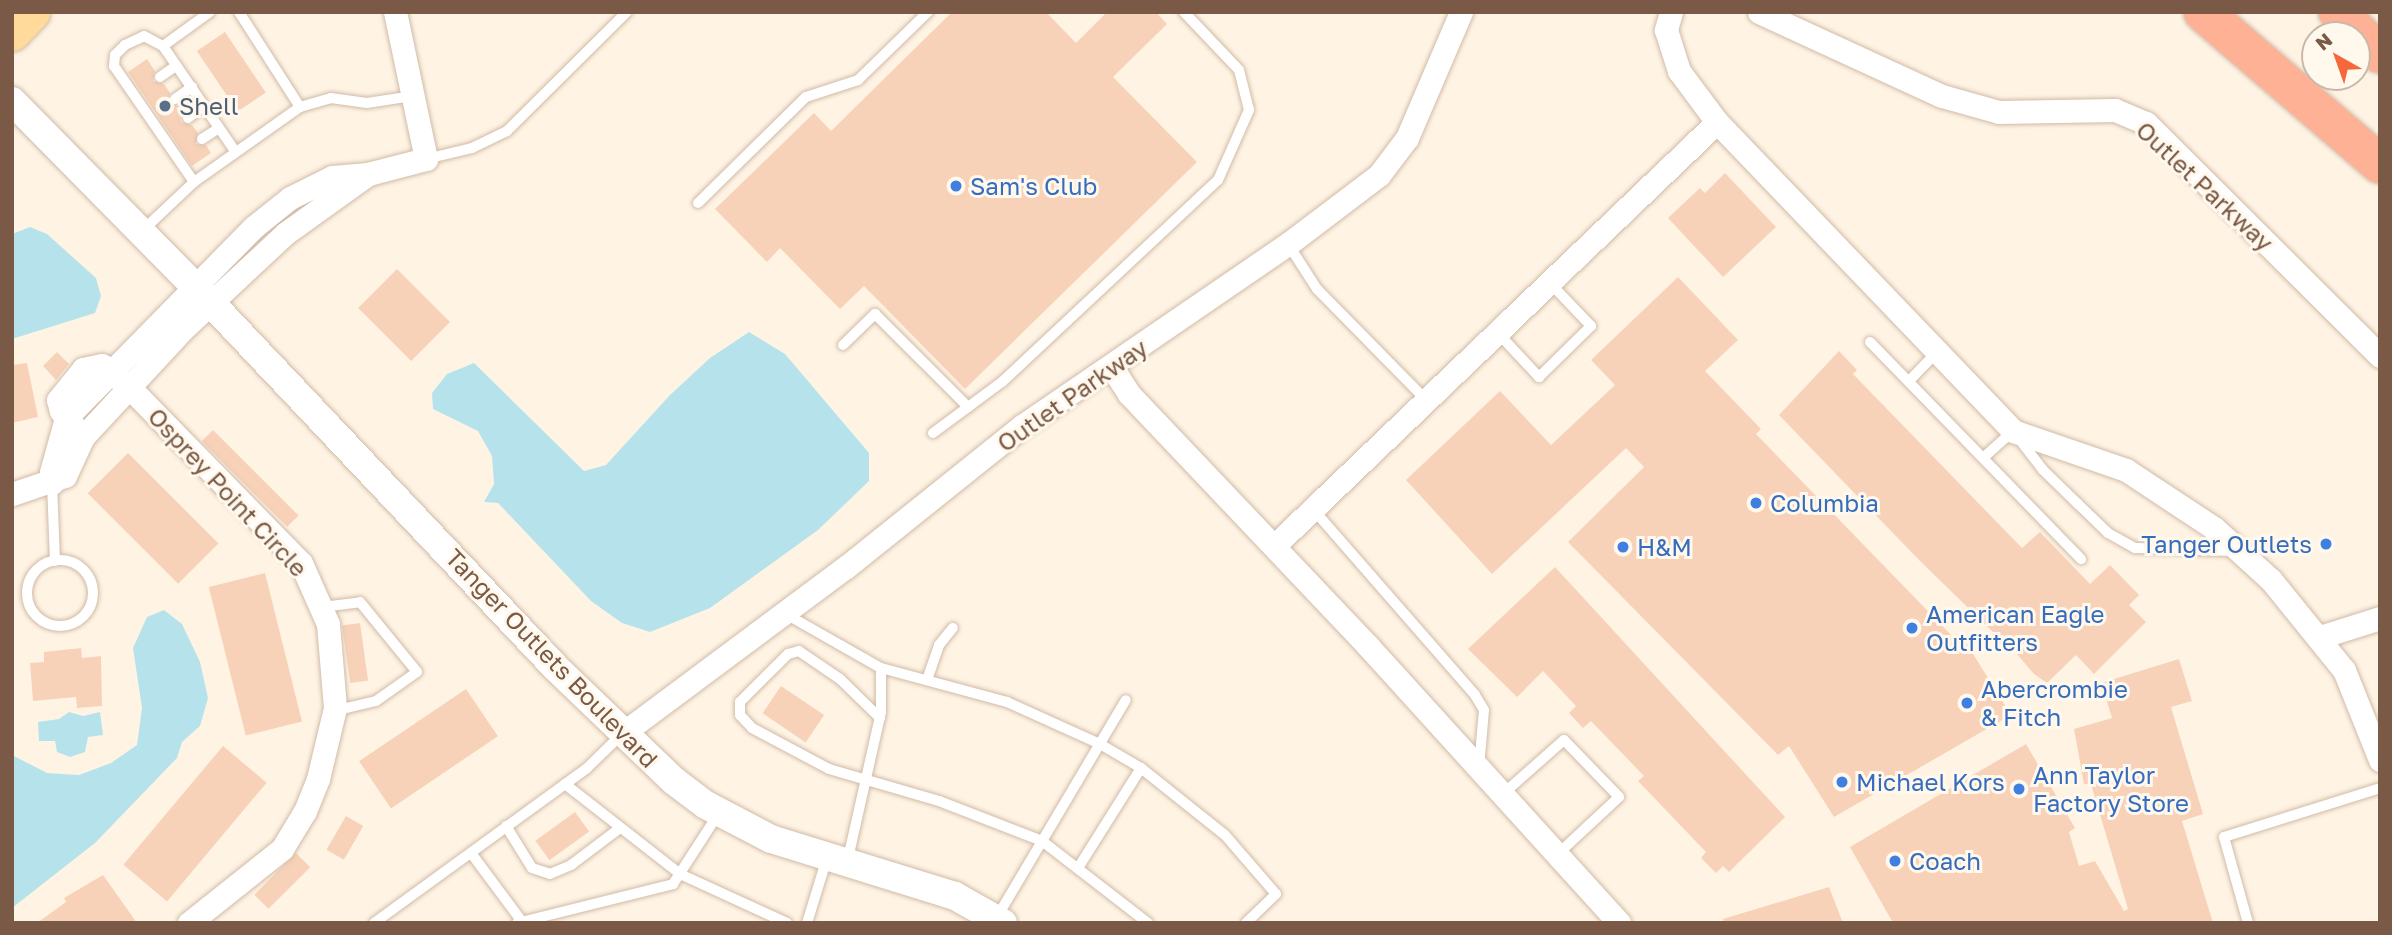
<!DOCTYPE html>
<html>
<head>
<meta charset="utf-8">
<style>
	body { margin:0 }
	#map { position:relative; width:2392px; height:935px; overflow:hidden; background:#fff4e4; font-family:"Golos Text",sans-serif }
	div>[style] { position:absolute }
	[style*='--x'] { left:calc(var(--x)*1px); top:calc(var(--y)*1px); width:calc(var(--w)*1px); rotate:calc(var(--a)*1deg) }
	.water>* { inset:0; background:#b6e3eb }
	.building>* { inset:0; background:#f7d2b8; transform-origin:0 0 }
	.roads { filter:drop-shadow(0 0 2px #d1bba8) drop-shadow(0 0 2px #d1bba8) }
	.service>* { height:10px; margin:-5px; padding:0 5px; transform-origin:5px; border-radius:5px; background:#fff }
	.service>.ring { margin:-5px; padding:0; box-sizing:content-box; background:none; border:10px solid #fff; border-radius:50% }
	.minor>* { height:23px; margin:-11.5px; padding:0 11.5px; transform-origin:11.5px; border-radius:11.5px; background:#fff }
	.tertiary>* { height:28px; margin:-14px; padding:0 14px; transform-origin:14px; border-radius:14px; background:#fff }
	.primary>* { height:35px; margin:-17.5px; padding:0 17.5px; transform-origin:17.5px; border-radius:17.5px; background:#ffda9b }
	.motorway>* { height:38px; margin:-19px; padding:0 19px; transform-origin:19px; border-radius:19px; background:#ffb195 }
	.dots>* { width:19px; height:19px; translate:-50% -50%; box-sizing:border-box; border:4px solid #fff8ed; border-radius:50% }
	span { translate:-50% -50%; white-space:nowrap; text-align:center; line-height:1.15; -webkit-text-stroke:6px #fff8ed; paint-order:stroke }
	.service-label { font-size:24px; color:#4e5e75 }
	.left { translate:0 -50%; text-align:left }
	.shop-label { font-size:24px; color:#366cbe }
	.right { translate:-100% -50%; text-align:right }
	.street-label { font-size:24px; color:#7a5946 }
	.frame { position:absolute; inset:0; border:14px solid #7a5946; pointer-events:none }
	.north { position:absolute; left:2301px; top:21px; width:70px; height:70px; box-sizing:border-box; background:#fff8ed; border:2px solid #cab8aa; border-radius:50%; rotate:320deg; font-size:19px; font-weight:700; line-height:28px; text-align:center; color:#7a5946 }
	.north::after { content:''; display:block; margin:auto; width:24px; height:32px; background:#f6673c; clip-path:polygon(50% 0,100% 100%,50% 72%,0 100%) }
</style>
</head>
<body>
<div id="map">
	<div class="water">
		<i style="clip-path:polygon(30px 227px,47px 234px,96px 278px,101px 296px,95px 313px,12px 339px,12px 234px)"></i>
		<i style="clip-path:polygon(749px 332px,785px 354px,869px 453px,869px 481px,818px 530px,710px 608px,650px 632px,622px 623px,591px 601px,498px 503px,484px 502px,494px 484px,492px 456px,478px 431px,433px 409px,432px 393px,447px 374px,474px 363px,584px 471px,606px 465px,670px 395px,710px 358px)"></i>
		<i style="clip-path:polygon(164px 610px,182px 624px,200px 662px,208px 698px,200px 726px,182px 742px,177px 758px,95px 843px,12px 908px,12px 755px,47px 773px,79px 775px,111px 763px,137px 745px,142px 708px,133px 648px,147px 617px)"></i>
		<i style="clip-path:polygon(69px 712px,83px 716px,100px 712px,103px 735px,88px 737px,85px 752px,70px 757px,57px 752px,55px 741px,39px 741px,38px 722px,59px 719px)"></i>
	</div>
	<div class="building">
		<i style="clip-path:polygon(952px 12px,1046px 12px,1076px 43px,1107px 12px,1156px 12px,1167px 24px,1113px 77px,1197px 162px,965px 389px,864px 286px,840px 309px,780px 248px,767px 262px,715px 209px,814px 113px,831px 131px)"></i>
		<i style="left:225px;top:32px;width:73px;height:34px;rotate:56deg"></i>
		<i style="clip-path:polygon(147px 59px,155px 71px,153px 81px,164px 84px,170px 93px,168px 103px,179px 106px,181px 122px,192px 125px,198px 133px,196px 144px,206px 145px,211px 153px,192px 166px,128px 72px)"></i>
		<i style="clip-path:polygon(1725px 173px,1776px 227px,1723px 277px,1668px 218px,1700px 188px,1705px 193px)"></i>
		<i style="left:397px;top:269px;width:75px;height:55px;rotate:45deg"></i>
		<i style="clip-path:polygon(1678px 277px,1738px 340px,1705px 371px,1761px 429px,1756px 434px,1953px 637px,1960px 633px,2011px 715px,1834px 817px,1789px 746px,1778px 755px,1568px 542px,1644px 467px,1626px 448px,1492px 574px,1406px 480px,1500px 391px,1551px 445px,1615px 385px,1591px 360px)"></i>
		<i style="clip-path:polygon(1839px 351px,1857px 370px,1853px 374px,2022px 548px,2040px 532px,2090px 584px,2110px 565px,2139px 595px,2129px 605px,2146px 622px,2094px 674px,2076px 655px,2047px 683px,2034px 674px,1998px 632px,1995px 634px,1919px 560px,1779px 415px)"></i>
		<i style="clip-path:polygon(57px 352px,69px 364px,56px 380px,43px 366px)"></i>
		<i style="clip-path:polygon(27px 363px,38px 417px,12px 423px,12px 365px)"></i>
		<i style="left:213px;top:430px;width:121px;height:16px;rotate:45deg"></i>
		<i style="left:128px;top:453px;width:128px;height:57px;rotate:45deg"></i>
		<i style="clip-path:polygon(1555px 567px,1785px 817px,1729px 872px,1723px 866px,1716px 873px,1701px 858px,1706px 852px,1638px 781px,1644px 776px,1591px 721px,1583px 728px,1569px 713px,1576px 706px,1543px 671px,1517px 697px,1468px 649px)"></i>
		<i style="left:265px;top:573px;width:153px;height:58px;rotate:76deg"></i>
		<i style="left:360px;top:623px;width:58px;height:18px;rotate:82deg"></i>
		<i style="clip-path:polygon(81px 648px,82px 658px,101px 656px,102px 706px,77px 708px,76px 697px,33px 701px,30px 663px,44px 662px,44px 652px)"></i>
		<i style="clip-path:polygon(2179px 659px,2192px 701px,2171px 707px,2203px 814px,2182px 821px,2213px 923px,1893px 923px,1850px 847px,2026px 744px,2075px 828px,2069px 832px,2079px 866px,2095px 861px,2124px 911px,2128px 909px,2091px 784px,2084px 784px,2074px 729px,2112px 718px,2101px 683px)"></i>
		<i style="left:781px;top:686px;width:52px;height:33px;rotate:34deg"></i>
		<i style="left:466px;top:689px;width:57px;height:129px;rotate:56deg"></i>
		<i style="left:223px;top:746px;width:57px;height:155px;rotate:40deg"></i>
		<i style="left:575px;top:812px;width:24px;height:49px;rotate:54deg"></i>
		<i style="left:346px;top:816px;width:20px;height:39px;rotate:30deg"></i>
		<i style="left:296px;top:853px;width:20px;height:59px;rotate:45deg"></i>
		<i style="clip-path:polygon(103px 875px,137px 923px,37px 923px,66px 902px,64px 898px)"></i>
		<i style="clip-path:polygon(1829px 887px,1843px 923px,1724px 923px,1723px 919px)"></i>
	</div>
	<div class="roads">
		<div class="service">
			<i style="--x:239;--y:12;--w:113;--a:57.3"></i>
			<i style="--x:163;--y:46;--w:58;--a:-35.9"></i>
			<i style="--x:160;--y:77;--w:19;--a:-35"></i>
			<i style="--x:175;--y:99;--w:21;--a:-35"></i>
			<i style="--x:188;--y:118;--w:20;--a:-37"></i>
			<i style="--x:202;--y:139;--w:20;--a:-33"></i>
			<i style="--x:426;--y:159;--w:47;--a:-13.4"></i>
			<i style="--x:472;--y:148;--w:39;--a:-26"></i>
			<i style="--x:507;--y:131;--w:169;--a:-44.8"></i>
			<i style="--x:194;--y:182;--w:141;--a:-124.6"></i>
			<i style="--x:114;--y:66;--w:11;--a:-85"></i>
			<i style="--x:115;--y:55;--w:14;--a:-45"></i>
			<i style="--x:125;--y:45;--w:21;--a:-25"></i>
			<i style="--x:144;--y:36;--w:21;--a:28"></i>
			<i style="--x:163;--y:46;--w:127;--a:55.6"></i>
			<i style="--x:698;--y:203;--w:151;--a:-44.5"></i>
			<i style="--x:806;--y:97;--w:55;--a:-18.1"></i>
			<i style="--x:858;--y:80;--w:98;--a:-44.2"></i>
			<i style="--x:141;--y:232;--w:73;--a:-43.3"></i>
			<i style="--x:194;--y:182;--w:130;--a:-35.3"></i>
			<i style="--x:300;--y:107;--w:32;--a:-16"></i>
			<i style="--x:331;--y:98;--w:36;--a:8"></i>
			<i style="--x:367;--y:103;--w:47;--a:-8.7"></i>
			<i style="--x:1288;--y:244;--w:54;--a:57.2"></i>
			<i style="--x:1317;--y:289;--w:156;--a:45.5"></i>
			<i style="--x:1497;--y:332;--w:62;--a:47"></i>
			<i style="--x:1539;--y:377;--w:73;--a:-44.4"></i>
			<i style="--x:1591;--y:326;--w:61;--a:-133.7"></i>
			<i style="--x:1870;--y:342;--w:303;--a:45.8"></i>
			<i style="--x:843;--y:345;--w:45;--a:-44.1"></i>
			<i style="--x:875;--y:314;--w:132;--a:45"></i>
			<i style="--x:1909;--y:381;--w:40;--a:-46"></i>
			<i style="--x:933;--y:433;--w:86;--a:-36.5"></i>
			<i style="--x:1002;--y:382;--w:296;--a:-43.1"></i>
			<i style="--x:1218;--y:180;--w:77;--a:-66.1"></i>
			<i style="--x:1249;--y:110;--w:41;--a:-104"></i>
			<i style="--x:1239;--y:70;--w:80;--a:-133.5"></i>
			<i style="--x:1983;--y:458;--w:40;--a:-42"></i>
			<i style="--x:2013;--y:431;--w:49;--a:52.4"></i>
			<i style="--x:2043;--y:470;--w:49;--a:44.2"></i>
			<i style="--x:2078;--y:504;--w:42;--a:44"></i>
			<i style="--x:2108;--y:533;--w:31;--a:29"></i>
			<i style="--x:2135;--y:548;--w:102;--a:1.7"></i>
			<i style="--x:52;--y:483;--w:78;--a:87.8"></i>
			<i style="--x:1312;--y:508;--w:248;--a:48.9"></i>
			<i style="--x:1475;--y:695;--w:17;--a:59"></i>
			<i style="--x:1484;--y:710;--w:57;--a:95"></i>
			<i class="ring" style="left:27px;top:560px;width:56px;height:56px"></i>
			<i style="--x:322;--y:607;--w:38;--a:-7"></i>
			<i style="--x:360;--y:602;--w:90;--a:50.8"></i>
			<i style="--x:417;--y:672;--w:50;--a:144.7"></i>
			<i style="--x:376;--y:701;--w:43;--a:166.6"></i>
			<i style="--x:784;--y:613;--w:112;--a:29.6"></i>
			<i style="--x:881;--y:668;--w:44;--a:90"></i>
			<i style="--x:881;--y:712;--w:155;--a:102.7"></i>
			<i style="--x:881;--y:668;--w:131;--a:15.1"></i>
			<i style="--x:1007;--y:702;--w:102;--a:24.3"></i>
			<i style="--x:1100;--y:744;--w:48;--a:30.3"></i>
			<i style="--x:1141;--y:768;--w:118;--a:122.2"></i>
			<i style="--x:927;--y:680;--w:37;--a:-71"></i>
			<i style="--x:939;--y:645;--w:22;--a:-51"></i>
			<i style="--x:880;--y:718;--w:56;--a:-135.7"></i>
			<i style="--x:840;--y:679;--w:50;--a:-145.7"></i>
			<i style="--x:799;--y:651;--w:11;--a:165"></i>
			<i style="--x:788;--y:654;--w:68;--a:135"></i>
			<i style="--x:740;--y:702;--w:13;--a:90"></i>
			<i style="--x:740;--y:715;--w:18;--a:47"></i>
			<i style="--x:752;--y:728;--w:87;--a:28"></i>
			<i style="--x:829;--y:769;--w:115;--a:16.2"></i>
			<i style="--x:939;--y:801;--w:110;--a:21.2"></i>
			<i style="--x:1042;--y:841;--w:134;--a:37.7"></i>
			<i style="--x:1141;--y:768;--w:107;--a:38.6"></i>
			<i style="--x:1225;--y:835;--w:78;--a:49.2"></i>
			<i style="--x:1276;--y:894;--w:42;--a:136"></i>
			<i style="--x:565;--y:784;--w:146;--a:38"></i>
			<i style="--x:680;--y:874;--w:118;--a:24.6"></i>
			<i style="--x:1504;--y:793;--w:80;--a:-41.5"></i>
			<i style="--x:1564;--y:740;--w:79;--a:46"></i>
			<i style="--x:1619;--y:797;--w:82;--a:137"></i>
			<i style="--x:506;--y:826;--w:49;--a:58.2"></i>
			<i style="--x:532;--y:868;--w:19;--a:18"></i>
			<i style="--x:550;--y:874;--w:23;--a:-23"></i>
			<i style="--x:571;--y:865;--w:61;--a:-37.1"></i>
			<i style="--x:471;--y:853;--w:87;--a:53.4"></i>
			<i style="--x:997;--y:917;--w:252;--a:-59.3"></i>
			<i style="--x:374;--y:923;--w:263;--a:-36"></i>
			<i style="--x:587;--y:768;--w:49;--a:-44.2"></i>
			<i style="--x:517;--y:923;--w:161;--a:-14"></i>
			<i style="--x:673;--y:884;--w:85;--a:-57.1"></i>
			<i style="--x:807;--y:923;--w:68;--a:-72.9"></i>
			<i style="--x:2248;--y:923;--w:89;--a:-105.6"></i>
			<i style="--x:2224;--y:837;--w:164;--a:-17.4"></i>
		</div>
		<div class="minor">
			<i style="--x:1671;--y:12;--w:19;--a:106"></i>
			<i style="--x:1666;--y:30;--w:43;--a:72.4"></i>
			<i style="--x:1679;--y:71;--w:64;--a:53.3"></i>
			<i style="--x:1717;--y:122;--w:428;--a:46.2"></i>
			<i style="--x:2013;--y:431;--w:120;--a:19"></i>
			<i style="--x:2126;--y:470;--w:105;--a:33.4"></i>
			<i style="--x:2214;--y:528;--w:77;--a:42.4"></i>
			<i style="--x:2271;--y:580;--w:116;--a:51"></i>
			<i style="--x:2344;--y:670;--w:97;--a:68.2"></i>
			<i style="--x:1759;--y:12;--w:201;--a:24.7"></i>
			<i style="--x:1942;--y:96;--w:59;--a:15.7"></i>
			<i style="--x:1999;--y:112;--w:116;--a:-1"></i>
			<i style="--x:2115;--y:110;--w:34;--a:23"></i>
			<i style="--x:2146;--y:123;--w:330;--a:44.9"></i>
			<i style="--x:1111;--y:366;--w:33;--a:57"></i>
			<i style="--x:1129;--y:394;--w:347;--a:46.5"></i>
			<i style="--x:1368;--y:646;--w:374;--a:47.8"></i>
			<i style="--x:83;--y:437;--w:34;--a:-130"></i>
			<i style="--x:61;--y:411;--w:11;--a:-105"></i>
			<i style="--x:58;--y:400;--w:40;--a:-51"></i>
			<i style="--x:83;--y:369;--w:19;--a:-12"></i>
			<i style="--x:102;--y:365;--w:35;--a:39"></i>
			<i style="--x:129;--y:387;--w:246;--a:45.7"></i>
			<i style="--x:301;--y:563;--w:67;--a:66.1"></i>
			<i style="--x:328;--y:624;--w:84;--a:85.2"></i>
			<i style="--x:335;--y:708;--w:73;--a:103.5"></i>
			<i style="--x:318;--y:779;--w:35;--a:112"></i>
			<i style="--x:305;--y:811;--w:44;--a:121.2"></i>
			<i style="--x:282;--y:849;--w:119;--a:141.5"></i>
			<i style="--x:52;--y:483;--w:11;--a:-95"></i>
			<i style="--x:51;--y:472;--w:56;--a:-74.5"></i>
			<i style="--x:66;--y:418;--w:269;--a:-45.5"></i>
			<i style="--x:255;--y:226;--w:45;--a:-38.7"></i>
			<i style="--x:290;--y:198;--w:47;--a:-26.6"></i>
			<i style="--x:332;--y:177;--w:36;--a:-5"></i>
			<i style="--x:368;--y:174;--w:60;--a:-14.5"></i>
			<i style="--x:426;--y:159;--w:150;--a:-101.9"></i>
			<i style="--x:12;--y:494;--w:56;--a:-18.8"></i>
			<i style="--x:65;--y:476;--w:43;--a:-65.2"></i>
			<i style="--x:83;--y:437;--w:149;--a:-47.2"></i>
			<i style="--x:184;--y:328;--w:139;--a:-43"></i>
			<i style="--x:286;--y:233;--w:101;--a:-35.7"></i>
			<i style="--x:1274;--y:546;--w:613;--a:-43.74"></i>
			<i style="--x:2320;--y:637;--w:63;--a:-17.6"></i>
			<i style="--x:623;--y:733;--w:278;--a:-36.7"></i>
			<i style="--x:846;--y:567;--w:226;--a:-38.7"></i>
			<i style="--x:1022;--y:426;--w:322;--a:-34.4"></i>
			<i style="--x:1288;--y:244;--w:114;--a:-37.2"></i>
			<i style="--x:1379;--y:175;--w:46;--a:-52.9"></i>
			<i style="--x:1407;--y:138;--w:137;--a:-66.8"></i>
		</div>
		<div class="tertiary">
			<i style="--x:12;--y:101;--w:284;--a:45.4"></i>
			<i style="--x:211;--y:303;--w:499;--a:46.6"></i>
			<i style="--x:554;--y:666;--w:166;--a:43.8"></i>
			<i style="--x:674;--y:781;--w:40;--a:37"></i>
			<i style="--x:706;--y:805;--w:73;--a:27.6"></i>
			<i style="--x:771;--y:839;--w:193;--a:17.2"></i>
			<i style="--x:955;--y:896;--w:55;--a:29.4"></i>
		</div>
		<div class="primary">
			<i style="--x:12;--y:33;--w:29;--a:-46"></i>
		</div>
		<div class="motorway">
			<i style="--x:2203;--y:12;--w:233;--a:40.7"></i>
			<i style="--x:2338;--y:12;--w:59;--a:45"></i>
		</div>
	</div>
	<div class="dots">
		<i style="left:165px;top:106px;background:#5c6f8a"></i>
		<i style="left:956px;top:186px;background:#3f7fe0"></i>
		<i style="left:1756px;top:503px;background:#3f7fe0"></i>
		<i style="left:2326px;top:544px;background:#3f7fe0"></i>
		<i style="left:1623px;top:547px;background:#3f7fe0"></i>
		<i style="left:1912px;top:628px;background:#3f7fe0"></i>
		<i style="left:1967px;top:703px;background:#3f7fe0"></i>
		<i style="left:1842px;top:782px;background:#3f7fe0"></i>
		<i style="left:2019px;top:789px;background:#3f7fe0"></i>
		<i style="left:1895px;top:861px;background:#3f7fe0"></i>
	</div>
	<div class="service-label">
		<span class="left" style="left:179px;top:106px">Shell</span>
	</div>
	<div class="shop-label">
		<span class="left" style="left:970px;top:186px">Sam's Club</span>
		<span class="left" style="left:1770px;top:503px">Columbia</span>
		<span class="right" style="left:2312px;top:544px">Tanger Outlets</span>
		<span class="left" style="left:1637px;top:547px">H&amp;M</span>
		<span class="left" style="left:1926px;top:628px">American Eagle<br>Outfitters</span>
		<span class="left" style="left:1981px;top:703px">Abercrombie<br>&amp; Fitch</span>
		<span class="left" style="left:2033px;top:789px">Ann Taylor<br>Factory Store</span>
		<span class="left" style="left:1856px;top:782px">Michael Kors</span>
		<span class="left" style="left:1909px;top:861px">Coach</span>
	</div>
	<div class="street-label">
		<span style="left:2205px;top:186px;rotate:43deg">Outlet Parkway</span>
		<span style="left:1072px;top:395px;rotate:-35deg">Outlet Parkway</span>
		<span style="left:228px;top:492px;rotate:47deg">Osprey Point Circle</span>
		<span style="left:552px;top:658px;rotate:46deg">Tanger Outlets Boulevard</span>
	</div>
	<div class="frame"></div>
	<div class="north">N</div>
</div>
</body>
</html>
